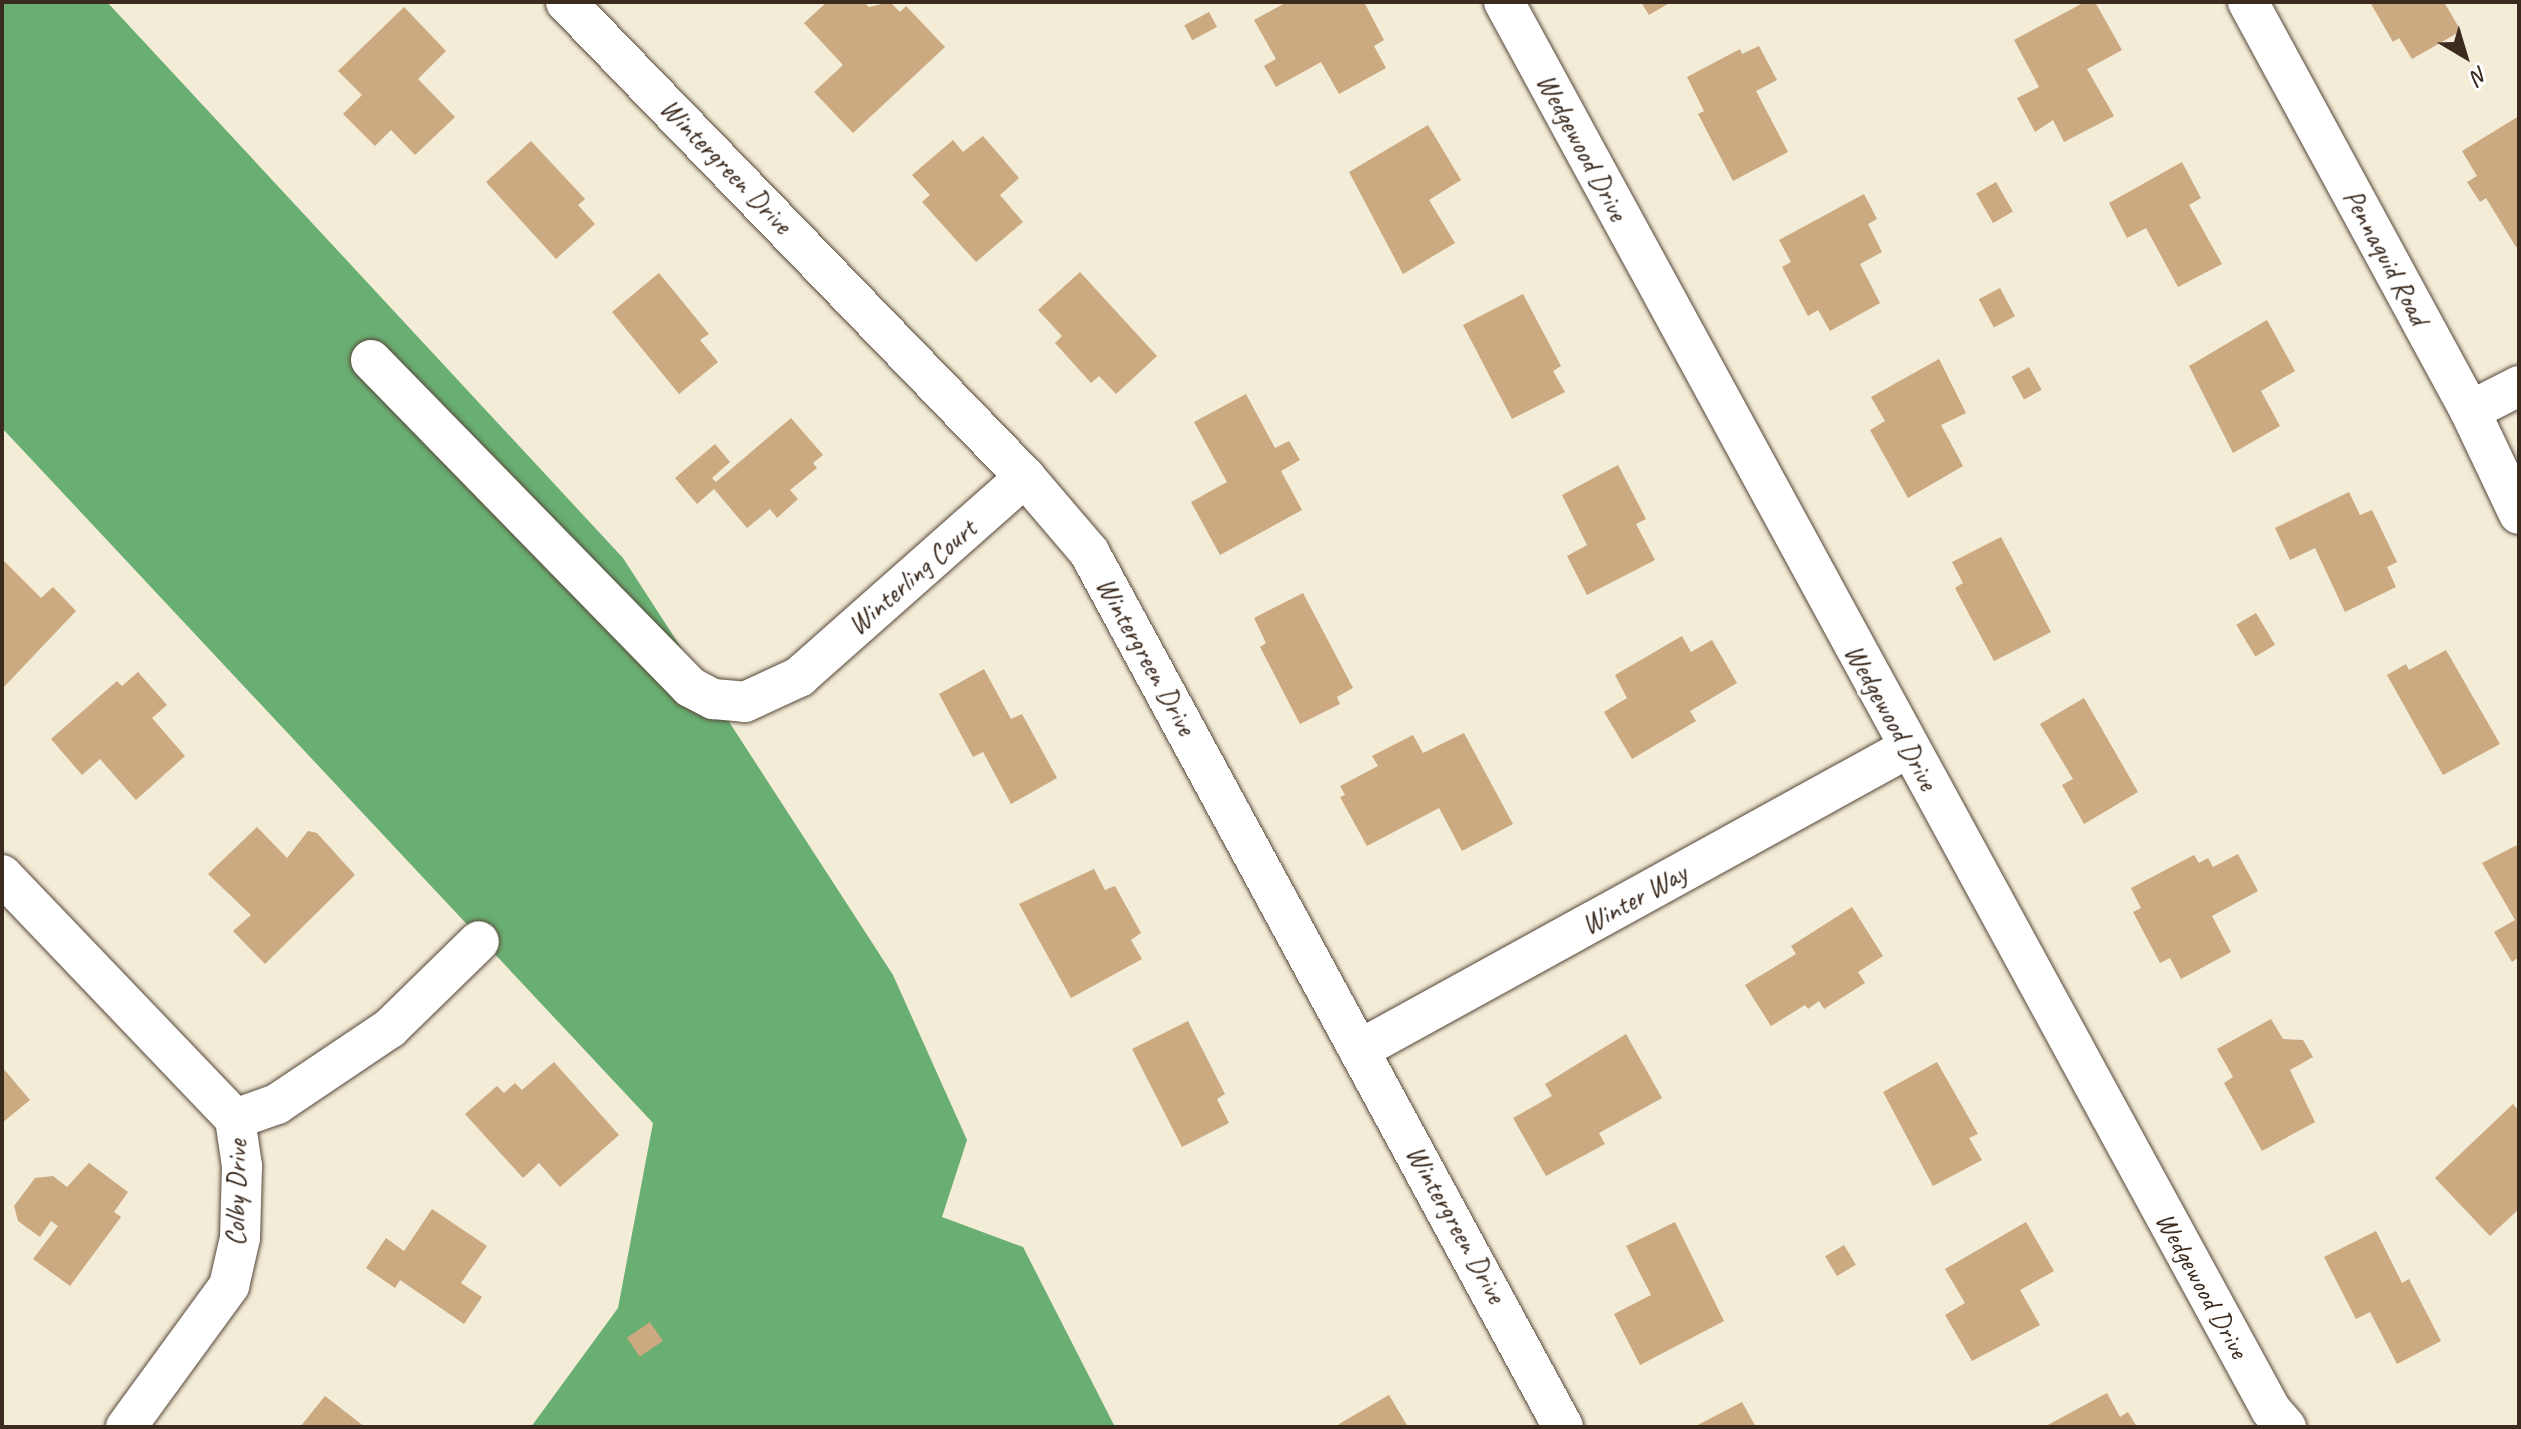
<!DOCTYPE html>
<html>
<head>
<meta charset="utf-8">
<style>
	body { margin:0 }
	#map { position:relative; width:2521px; height:1429px; overflow:hidden; background:#f3ecd7; font-family:Caveat,sans-serif }
	div>[style] { position:absolute }
	[style*='--x'] { left:calc(var(--x)*1px); top:calc(var(--y)*1px); width:calc(var(--w)*1px); rotate:calc(var(--a)*1deg) }
	.forest>* { inset:0; background:#69ae72 }
	.building>* { inset:0; background:#cba981; transform-origin:0 0 }
	.roads { filter:drop-shadow(0 0 2px #57473a) drop-shadow(0 0 2px #57473a) }
	.minor>* { height:40px; margin:-20px; padding:0 20px; transform-origin:20px; border-radius:20px; background:#fff }
	span { translate:-50% -50%; white-space:nowrap; text-align:center; line-height:1.15; -webkit-text-stroke:7px #fff; paint-order:stroke }
	.street-label { font-size:28px; color:#3b2a1e }
	.frame { position:absolute; inset:0; border:4px solid #3b2a1e; pointer-events:none }
	.north { position:absolute; left:2425px; top:16px; width:80px; height:80px; -webkit-text-stroke:6px #fff; paint-order:stroke; rotate:142deg; font-size:22px; font-weight:700; line-height:32px; text-align:center; color:#3b2a1e }
	.north::after { content:''; display:block; margin:auto; width:28px; height:36px; background:#3b2a1e; clip-path:polygon(50% 0,100% 100%,50% 72%,0 100%) }
</style>
</head>
<body>
<div id="map">
	<div class="forest">
		<i style="clip-path:polygon(2px 2px,107px 2px,623px 558px,893px 975px,967px 1140px,942px 1217px,1023px 1247px,1115px 1427px,531px 1427px,618px 1308px,653px 1123px,2px 428px)"></i>
	</div>
	<div class="building">
		<i style="clip-path:polygon(827px 2px,864px 2px,869px 7px,890px 2px,900px 12px,906px 6px,945px 47px,853px 133px,814px 92px,843px 65px,804px 23px)"></i>
		<i style="clip-path:polygon(1287px 2px,1364px 2px,1384px 40px,1374px 46px,1386px 68px,1339px 94px,1321px 62px,1276px 87px,1264px 66px,1276px 59px,1254px 20px)"></i>
		<i style="clip-path:polygon(1641px 2px,1671px 2px,1649px 15px)"></i>
		<i style="clip-path:polygon(2085px 2px,2095px 2px,2122px 50px,2087px 69px,2114px 116px,2064px 142px,2053px 120px,2035px 132px,2017px 98px,2039px 87px,2014px 40px)"></i>
		<i style="clip-path:polygon(2370px 2px,2444px 2px,2461px 31px,2412px 59px,2399px 38px,2393px 42px)"></i>
		<i style="clip-path:polygon(404px 7px,446px 51px,418px 79px,455px 117px,415px 155px,391px 130px,375px 146px,343px 114px,362px 95px,338px 71px)"></i>
		<i style="left:1209px;top:12px;width:17px;height:28px;rotate:62deg"></i>
		<i style="clip-path:polygon(1759px 46px,1777px 80px,1756px 91px,1788px 152px,1733px 181px,1698px 114px,1704px 111px,1687px 77px,1740px 49px,1742px 54px)"></i>
		<i style="clip-path:polygon(2519px 116px,2519px 246px,2516px 247px,2486px 198px,2480px 202px,2467px 182px,2477px 176px,2462px 151px)"></i>
		<i style="clip-path:polygon(1428px 125px,1461px 180px,1429px 200px,1455px 243px,1403px 274px,1349px 172px)"></i>
		<i style="clip-path:polygon(983px 136px,1019px 178px,1000px 195px,1023px 222px,976px 262px,922px 202px,930px 195px,912px 175px,953px 140px,963px 152px)"></i>
		<i style="clip-path:polygon(531px 141px,585px 199px,578px 205px,595px 224px,556px 259px,486px 182px)"></i>
		<i style="clip-path:polygon(2182px 162px,2201px 198px,2189px 205px,2222px 264px,2178px 287px,2146px 228px,2127px 238px,2109px 203px)"></i>
		<i style="left:1996px;top:182px;width:34px;height:23px;rotate:60deg"></i>
		<i style="clip-path:polygon(1864px 194px,1877px 219px,1868px 224px,1882px 252px,1860px 264px,1880px 303px,1830px 331px,1818px 310px,1808px 316px,1782px 267px,1791px 262px,1779px 240px)"></i>
		<i style="clip-path:polygon(1080px 272px,1157px 356px,1116px 394px,1099px 376px,1091px 383px,1055px 343px,1062px 336px,1038px 310px)"></i>
		<i style="clip-path:polygon(659px 273px,709px 334px,700px 340px,718px 362px,679px 394px,612px 312px)"></i>
		<i style="left:2000px;top:288px;width:32px;height:24px;rotate:62deg"></i>
		<i style="clip-path:polygon(1523px 294px,1561px 366px,1553px 371px,1565px 392px,1512px 419px,1463px 325px)"></i>
		<i style="clip-path:polygon(2267px 320px,2295px 371px,2261px 391px,2280px 426px,2233px 453px,2189px 366px)"></i>
		<i style="clip-path:polygon(1939px 359px,1966px 413px,1941px 425px,1963px 466px,1908px 498px,1870px 430px,1885px 421px,1871px 397px)"></i>
		<i style="left:2029px;top:367px;width:26px;height:20px;rotate:61deg"></i>
		<i style="clip-path:polygon(1246px 394px,1275px 448px,1289px 441px,1300px 460px,1281px 471px,1302px 510px,1220px 555px,1191px 502px,1227px 482px,1194px 422px)"></i>
		<i style="clip-path:polygon(791px 418px,823px 455px,813px 463px,817px 468px,790px 490px,798px 499px,777px 518px,770px 509px,747px 528px,714px 489px,697px 504px,675px 478px,715px 444px,730px 462px,712px 478px,716px 482px)"></i>
		<i style="clip-path:polygon(1618px 465px,1646px 519px,1636px 524px,1655px 560px,1587px 595px,1567px 556px,1587px 545px,1562px 495px)"></i>
		<i style="clip-path:polygon(2349px 492px,2360px 515px,2372px 510px,2397px 562px,2387px 567px,2396px 587px,2345px 612px,2315px 548px,2290px 560px,2275px 528px)"></i>
		<i style="clip-path:polygon(2001px 537px,2051px 632px,1994px 661px,1955px 588px,1963px 583px,1952px 562px)"></i>
		<i style="clip-path:polygon(2px 559px,41px 598px,53px 587px,76px 611px,2px 689px)"></i>
		<i style="clip-path:polygon(1303px 593px,1353px 688px,1337px 697px,1340px 704px,1300px 724px,1260px 647px,1266px 643px,1254px 618px)"></i>
		<i style="left:2256px;top:613px;width:37px;height:23px;rotate:59deg"></i>
		<i style="clip-path:polygon(1682px 636px,1691px 652px,1712px 640px,1737px 683px,1690px 711px,1696px 721px,1632px 759px,1604px 712px,1627px 698px,1615px 675px)"></i>
		<i style="clip-path:polygon(2446px 650px,2500px 744px,2443px 775px,2387px 675px,2406px 664px,2409px 670px)"></i>
		<i style="clip-path:polygon(984px 669px,1011px 719px,1022px 714px,1057px 778px,1011px 804px,983px 752px,973px 757px,939px 694px)"></i>
		<i style="clip-path:polygon(138px 672px,167px 705px,152px 718px,185px 756px,136px 800px,100px 759px,82px 775px,51px 739px,117px 681px,122px 686px)"></i>
		<i style="clip-path:polygon(2084px 698px,2138px 792px,2084px 824px,2062px 785px,2073px 779px,2040px 724px)"></i>
		<i style="clip-path:polygon(1464px 733px,1513px 824px,1462px 851px,1439px 808px,1367px 846px,1340px 797px,1345px 795px,1340px 786px,1378px 766px,1372px 756px,1413px 735px,1423px 753px)"></i>
		<i style="clip-path:polygon(257px 827px,287px 858px,308px 831px,317px 833px,355px 875px,265px 964px,233px 931px,251px 915px,208px 874px)"></i>
		<i style="clip-path:polygon(2519px 844px,2519px 957px,2512px 962px,2494px 932px,2515px 920px,2482px 863px)"></i>
		<i style="clip-path:polygon(2238px 854px,2258px 891px,2212px 916px,2231px 952px,2181px 979px,2170px 958px,2160px 963px,2133px 912px,2141px 908px,2131px 888px,2194px 855px,2199px 863px,2208px 858px,2213px 867px)"></i>
		<i style="clip-path:polygon(1094px 869px,1105px 890px,1115px 886px,1141px 933px,1131px 940px,1142px 959px,1071px 998px,1019px 904px)"></i>
		<i style="clip-path:polygon(1852px 907px,1883px 956px,1858px 972px,1865px 983px,1824px 1009px,1819px 1001px,1808px 1009px,1805px 1005px,1771px 1026px,1745px 985px,1796px 954px,1791px 946px)"></i>
		<i style="clip-path:polygon(2271px 1019px,2283px 1039px,2303px 1040px,2313px 1057px,2290px 1070px,2315px 1122px,2262px 1151px,2224px 1083px,2233px 1077px,2217px 1049px)"></i>
		<i style="clip-path:polygon(1188px 1021px,1225px 1094px,1217px 1099px,1229px 1123px,1182px 1147px,1132px 1049px)"></i>
		<i style="clip-path:polygon(1626px 1034px,1662px 1098px,1599px 1133px,1605px 1144px,1546px 1176px,1513px 1118px,1552px 1096px,1545px 1084px)"></i>
		<i style="clip-path:polygon(554px 1062px,619px 1135px,560px 1187px,539px 1163px,523px 1178px,465px 1114px,497px 1086px,504px 1093px,515px 1083px,522px 1090px)"></i>
		<i style="clip-path:polygon(1937px 1062px,1978px 1134px,1969px 1138px,1982px 1160px,1933px 1186px,1883px 1092px)"></i>
		<i style="clip-path:polygon(2px 1067px,30px 1100px,2px 1123px)"></i>
		<i style="clip-path:polygon(2513px 1104px,2519px 1111px,2519px 1209px,2490px 1236px,2435px 1178px)"></i>
		<i style="clip-path:polygon(89px 1163px,128px 1192px,114px 1212px,121px 1217px,70px 1286px,33px 1259px,58px 1226px,51px 1221px,40px 1237px,18px 1221px,14px 1206px,35px 1178px,53px 1176px,67px 1187px)"></i>
		<i style="clip-path:polygon(432px 1209px,487px 1246px,461px 1283px,482px 1297px,464px 1324px,400px 1280px,395px 1288px,366px 1268px,386px 1238px,404px 1251px)"></i>
		<i style="clip-path:polygon(1675px 1222px,1724px 1321px,1640px 1365px,1614px 1314px,1651px 1295px,1626px 1246px)"></i>
		<i style="clip-path:polygon(2026px 1222px,2054px 1271px,2020px 1290px,2040px 1325px,1972px 1361px,1945px 1315px,1965px 1303px,1945px 1269px)"></i>
		<i style="clip-path:polygon(2376px 1231px,2402px 1283px,2409px 1279px,2441px 1341px,2397px 1364px,2370px 1312px,2356px 1319px,2324px 1257px)"></i>
		<i style="left:1844px;top:1245px;width:23px;height:22px;rotate:59deg"></i>
		<i style="left:650px;top:1322px;width:23px;height:28px;rotate:56deg"></i>
		<i style="clip-path:polygon(2107px 1393px,2120px 1417px,2128px 1412px,2137px 1427px,2044px 1427px)"></i>
		<i style="clip-path:polygon(1389px 1395px,1408px 1427px,1341px 1427px,1339px 1424px)"></i>
		<i style="clip-path:polygon(325px 1396px,365px 1427px,300px 1427px)"></i>
		<i style="clip-path:polygon(1742px 1402px,1756px 1427px,1694px 1427px)"></i>
	</div>
	<div class="roads">
		<div class="minor">
			<i style="--x:566;--y:2;--w:661;--a:45.98"></i>
			<i style="--x:1025;--y:477;--w:99;--a:49.5"></i>
			<i style="--x:1089;--y:552;--w:995;--a:61.55"></i>
			<i style="--x:1504;--y:2;--w:1603;--a:61.42"></i>
			<i style="--x:2271;--y:1410;--w:23;--a:49"></i>
			<i style="--x:2248;--y:2;--w:465;--a:61.5"></i>
			<i style="--x:2470;--y:411;--w:114;--a:64.6"></i>
			<i style="--x:371;--y:360;--w:457;--a:45.7"></i>
			<i style="--x:690;--y:687;--w:26;--a:28"></i>
			<i style="--x:713;--y:699;--w:32;--a:5"></i>
			<i style="--x:745;--y:702;--w:60;--a:-24.8"></i>
			<i style="--x:799;--y:677;--w:302;--a:-41.5"></i>
			<i style="--x:2470;--y:411;--w:55;--a:-27"></i>
			<i style="--x:2;--y:875;--w:337;--a:46.3"></i>
			<i style="--x:235;--y:1119;--w:48;--a:81.5"></i>
			<i style="--x:242;--y:1166;--w:72;--a:91.6"></i>
			<i style="--x:240;--y:1238;--w:49;--a:102.9"></i>
			<i style="--x:229;--y:1286;--w:175;--a:126.1"></i>
			<i style="--x:1359;--y:1050;--w:627;--a:-28.81"></i>
			<i style="--x:235;--y:1119;--w:45;--a:-19.7"></i>
			<i style="--x:277;--y:1104;--w:136;--a:-33.9"></i>
			<i style="--x:390;--y:1028;--w:124;--a:-44.3"></i>
		</div>
	</div>
	<div class="street-label">
		<span style="left:1582px;top:147px;rotate:62deg">Wedgewood Drive</span>
		<span style="left:726px;top:166px;rotate:46deg">Wintergreen Drive</span>
		<span style="left:2386px;top:257px;rotate:62deg">Pennaquid Road</span>
		<span style="left:912px;top:577px;rotate:-41deg">Winterling Court</span>
		<span style="left:1146px;top:656px;rotate:61deg">Wintergreen Drive</span>
		<span style="left:1891px;top:717px;rotate:61deg">Wedgewood Drive</span>
		<span style="left:1634px;top:899px;rotate:-29deg">Winter Way</span>
		<span style="left:236px;top:1193px;rotate:-89deg">Colby Drive</span>
		<span style="left:1456px;top:1224px;rotate:61deg">Wintergreen Drive</span>
		<span style="left:2202px;top:1285px;rotate:61deg">Wedgewood Drive</span>
	</div>
	<div class="frame"></div>
	<div class="north">N</div>
</div>
</body>
</html>
